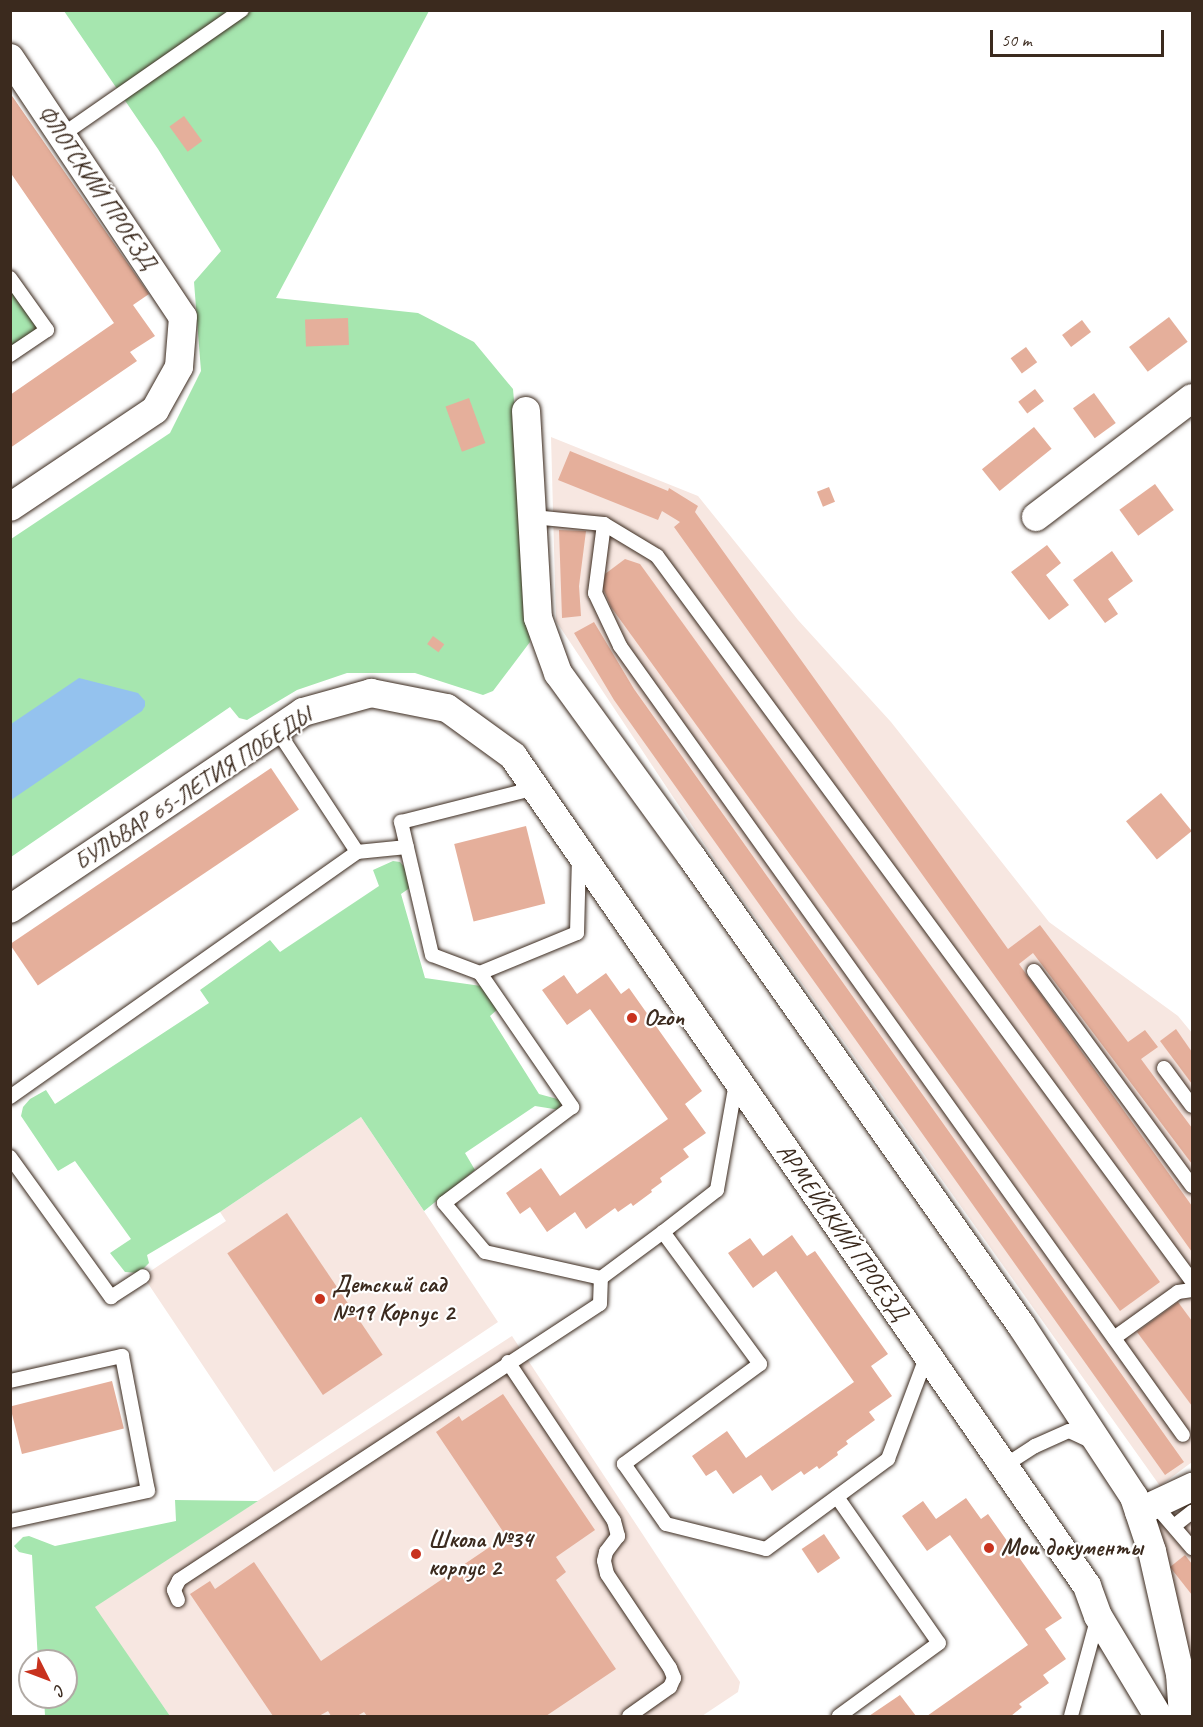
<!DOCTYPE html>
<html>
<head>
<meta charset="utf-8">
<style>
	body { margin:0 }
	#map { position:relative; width:1203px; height:1727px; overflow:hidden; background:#fff; font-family:Caveat,sans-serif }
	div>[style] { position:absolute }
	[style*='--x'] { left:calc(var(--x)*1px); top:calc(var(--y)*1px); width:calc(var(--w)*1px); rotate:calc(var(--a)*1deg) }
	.built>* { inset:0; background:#f7e7e1 }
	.green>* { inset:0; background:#a6e6af }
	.water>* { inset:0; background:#94c2ee }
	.building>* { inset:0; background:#e5af9b; transform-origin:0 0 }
	.roads { filter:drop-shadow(0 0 2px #3b2a1e) drop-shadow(0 0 2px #3b2a1e) }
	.service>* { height:14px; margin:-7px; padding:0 7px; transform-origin:7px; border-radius:7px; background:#fff }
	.minor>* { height:28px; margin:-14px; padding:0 14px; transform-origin:14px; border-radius:14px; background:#fff }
	.dots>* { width:16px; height:16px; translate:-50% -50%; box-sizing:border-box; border:3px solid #fff; border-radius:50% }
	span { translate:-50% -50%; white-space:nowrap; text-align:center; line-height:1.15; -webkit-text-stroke:4.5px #fff; paint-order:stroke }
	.street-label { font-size:24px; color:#3b2a1e }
	.poi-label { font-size:24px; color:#3b2a1e; font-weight:700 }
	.left { translate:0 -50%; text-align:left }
	.frame { position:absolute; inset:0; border:12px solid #3b2a1e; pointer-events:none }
	.north { position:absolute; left:18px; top:1649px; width:60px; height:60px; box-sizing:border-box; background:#fff; border:2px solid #b1aaa5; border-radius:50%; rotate:132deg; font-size:16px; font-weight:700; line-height:24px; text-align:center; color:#3b2a1e }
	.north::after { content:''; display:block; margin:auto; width:21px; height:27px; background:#c8321e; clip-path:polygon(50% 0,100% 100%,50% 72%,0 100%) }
	.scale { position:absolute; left:990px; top:30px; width:174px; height:27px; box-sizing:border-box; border:3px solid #3b2a1e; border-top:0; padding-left:8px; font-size:18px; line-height:21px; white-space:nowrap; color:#3b2a1e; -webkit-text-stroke:4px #fff; paint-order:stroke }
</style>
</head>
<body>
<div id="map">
	<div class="built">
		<i style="clip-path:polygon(551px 437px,698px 496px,798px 620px,891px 722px,1049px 922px,1178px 1016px,1192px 1033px,1192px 1462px,1160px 1486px,723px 872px,556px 621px)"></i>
		<i style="clip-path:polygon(361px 1117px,498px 1322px,274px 1472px,143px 1276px,226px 1221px,220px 1212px)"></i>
		<i style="clip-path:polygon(512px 1336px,740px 1682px,738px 1692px,702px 1716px,170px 1716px,94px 1607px)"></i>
		<i style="clip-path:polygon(1192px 1501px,1192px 1661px,1156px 1529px)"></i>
	</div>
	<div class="green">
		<i style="clip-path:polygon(64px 11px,429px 11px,276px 298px,418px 313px,474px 342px,513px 389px,524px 517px,530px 642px,493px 691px,483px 695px,415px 673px,347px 673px,297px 690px,247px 720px,239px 718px,230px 707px,11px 857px,11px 539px,170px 433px,201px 371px,194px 282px,221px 251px,158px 149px)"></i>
		<i style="clip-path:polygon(10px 287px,40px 328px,10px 348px)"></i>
		<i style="clip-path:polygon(393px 861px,400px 862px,406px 869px,411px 887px,401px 894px,425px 978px,481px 986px,500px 1007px,490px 1016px,539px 1094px,561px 1100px,560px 1110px,535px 1106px,465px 1153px,475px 1170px,424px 1211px,361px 1117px,220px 1212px,147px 1255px,149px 1263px,139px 1273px,125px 1272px,110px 1253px,131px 1239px,75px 1161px,58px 1171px,21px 1116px,23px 1107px,30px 1099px,46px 1090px,55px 1104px,209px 1003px,200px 990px,270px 940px,280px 952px,379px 886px,373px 870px)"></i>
		<i style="clip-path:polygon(175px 1500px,258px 1501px,95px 1607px,170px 1716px,45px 1716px,44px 1697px,66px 1697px,66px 1661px,38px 1661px,32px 1555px,19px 1552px,14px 1546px,23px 1537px,29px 1536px,55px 1546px,176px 1521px)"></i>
	</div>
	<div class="water">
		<i style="clip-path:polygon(79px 678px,138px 693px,145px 701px,145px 706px,142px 711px,11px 800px,11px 724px)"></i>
	</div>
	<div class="building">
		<i style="clip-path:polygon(10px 93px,149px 294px,133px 305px,155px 336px,130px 352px,137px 361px,10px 448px,10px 395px,114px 323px,10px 172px)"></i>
		<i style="left:184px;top:116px;width:31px;height:18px;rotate:54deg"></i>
		<i style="left:1169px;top:317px;width:31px;height:50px;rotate:53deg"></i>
		<i style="left:348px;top:318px;width:27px;height:43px;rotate:88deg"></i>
		<i style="left:1082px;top:320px;width:15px;height:25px;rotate:53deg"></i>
		<i style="left:1026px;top:347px;width:19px;height:19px;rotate:54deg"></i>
		<i style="left:1035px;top:389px;width:15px;height:21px;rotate:53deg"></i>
		<i style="left:1094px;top:393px;width:37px;height:26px;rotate:54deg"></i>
		<i style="left:469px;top:398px;width:48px;height:25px;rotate:70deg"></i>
		<i style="left:1034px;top:427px;width:28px;height:67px;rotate:51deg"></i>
		<i style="clip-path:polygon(570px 451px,668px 491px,669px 488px,698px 506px,695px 512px,1008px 949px,1040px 925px,1128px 1042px,1145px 1030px,1158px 1047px,1141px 1059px,1192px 1128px,1192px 1164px,1033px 953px,1019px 964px,1192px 1206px,1192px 1252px,674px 527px,680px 522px,662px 511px,658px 520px,558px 480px)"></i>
		<i style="left:1155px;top:484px;width:32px;height:44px;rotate:54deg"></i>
		<i style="left:829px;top:487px;width:16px;height:13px;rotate:68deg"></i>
		<i style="clip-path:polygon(559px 530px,586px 531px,579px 586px,581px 616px,562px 618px)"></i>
		<i style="clip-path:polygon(1047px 545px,1061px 563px,1046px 575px,1069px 605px,1049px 620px,1011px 572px)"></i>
		<i style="clip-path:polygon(1112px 551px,1133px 581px,1108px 599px,1118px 614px,1105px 623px,1073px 580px)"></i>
		<i style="clip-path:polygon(625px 559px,640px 564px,1160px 1282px,1120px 1311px,611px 607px,603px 588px,605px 574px)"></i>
		<i style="clip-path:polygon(594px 622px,634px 689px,1184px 1462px,1165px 1475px,614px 700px,574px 633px)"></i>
		<i style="left:433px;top:636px;width:14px;height:10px;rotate:36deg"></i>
		<i style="left:271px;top:768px;width:50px;height:315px;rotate:56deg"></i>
		<i style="left:1161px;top:793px;width:49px;height:45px;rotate:51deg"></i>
		<i style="left:526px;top:826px;width:80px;height:74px;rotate:76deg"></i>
		<i style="clip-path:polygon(606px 973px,621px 994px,629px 988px,702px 1091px,685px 1104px,706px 1133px,683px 1149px,689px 1157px,660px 1178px,662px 1182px,651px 1190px,652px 1192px,633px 1206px,631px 1203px,618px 1212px,615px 1208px,586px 1229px,575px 1212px,547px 1232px,530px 1207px,520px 1214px,506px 1193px,541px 1168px,560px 1196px,668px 1119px,590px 1009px,567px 1025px,542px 990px,564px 975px,577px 994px)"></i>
		<i style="clip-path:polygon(1176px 1029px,1192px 1052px,1192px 1084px,1160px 1041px)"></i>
		<i style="left:287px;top:1213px;width:171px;height:72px;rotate:56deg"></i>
		<i style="clip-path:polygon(792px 1235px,807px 1256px,815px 1251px,888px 1354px,871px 1366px,892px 1396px,869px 1412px,875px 1420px,846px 1441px,848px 1444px,837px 1452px,838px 1455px,819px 1469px,817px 1466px,804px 1475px,801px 1471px,772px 1491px,761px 1475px,733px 1494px,716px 1470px,706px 1476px,692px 1456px,727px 1431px,746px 1458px,854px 1382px,776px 1271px,753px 1288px,728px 1253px,750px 1238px,763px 1256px)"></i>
		<i style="clip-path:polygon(1178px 1302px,1192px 1321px,1192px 1406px,1137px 1332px)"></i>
		<i style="left:112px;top:1381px;width:49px;height:105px;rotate:76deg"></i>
		<i style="clip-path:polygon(503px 1394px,595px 1530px,556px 1557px,566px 1572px,556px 1580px,616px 1669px,546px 1716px,367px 1716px,364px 1712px,357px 1716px,331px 1716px,328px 1711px,319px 1716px,273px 1716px,190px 1594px,210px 1581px,215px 1589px,254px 1562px,321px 1661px,506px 1536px,436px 1432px,459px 1416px,462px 1421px)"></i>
		<i style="clip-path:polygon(966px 1498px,981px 1519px,988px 1514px,1062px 1618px,1045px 1629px,1066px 1659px,1043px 1675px,1049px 1683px,1019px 1704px,1022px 1707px,1011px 1716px,927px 1716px,1028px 1645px,950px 1535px,927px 1551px,902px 1516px,923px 1501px,936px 1519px)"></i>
		<i style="left:824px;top:1534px;width:29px;height:27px;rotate:56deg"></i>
		<i style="clip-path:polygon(1185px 1555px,1192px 1564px,1192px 1595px,1170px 1567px)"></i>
		<i style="clip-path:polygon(900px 1695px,916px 1716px,869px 1716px)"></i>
	</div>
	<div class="roads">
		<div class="service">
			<i style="--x:62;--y:135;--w:219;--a:-34.8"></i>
			<i style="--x:10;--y:278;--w:64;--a:54.6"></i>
			<i style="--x:47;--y:330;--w:45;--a:146"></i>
			<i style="--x:533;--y:517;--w:71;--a:5.6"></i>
			<i style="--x:604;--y:524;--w:62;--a:31.1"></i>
			<i style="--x:657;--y:556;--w:901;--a:53.58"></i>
			<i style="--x:604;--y:524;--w:70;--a:97.4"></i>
			<i style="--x:595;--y:593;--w:59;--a:64.7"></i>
			<i style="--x:620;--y:646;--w:969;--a:54.49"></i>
			<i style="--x:277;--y:730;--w:146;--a:56.7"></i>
			<i style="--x:357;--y:852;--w:50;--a:-5.7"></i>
			<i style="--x:579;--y:857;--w:76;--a:91.5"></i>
			<i style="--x:577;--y:933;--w:105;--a:157.6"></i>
			<i style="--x:480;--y:973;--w:163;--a:55.5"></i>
			<i style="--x:572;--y:1107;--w:160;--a:143.1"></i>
			<i style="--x:444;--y:1203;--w:64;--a:50.1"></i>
			<i style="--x:485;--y:1252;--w:119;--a:12.6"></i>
			<i style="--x:601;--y:1278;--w:77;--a:-36.6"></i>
			<i style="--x:1034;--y:971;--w:267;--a:53.7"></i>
			<i style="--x:480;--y:973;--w:51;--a:-159.4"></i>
			<i style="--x:432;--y:955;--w:137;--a:-103.1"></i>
			<i style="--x:401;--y:822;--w:138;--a:-14.2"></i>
			<i style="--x:1164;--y:1068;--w:47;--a:53.6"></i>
			<i style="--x:736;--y:1083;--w:109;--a:100.1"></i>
			<i style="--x:717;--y:1190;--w:68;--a:142.1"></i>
			<i style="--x:663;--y:1232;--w:164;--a:53.7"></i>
			<i style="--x:760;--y:1364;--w:169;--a:143.7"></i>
			<i style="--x:624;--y:1464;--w:73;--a:55"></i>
			<i style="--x:666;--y:1524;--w:103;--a:14"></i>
			<i style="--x:766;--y:1549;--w:152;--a:-36.4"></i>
			<i style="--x:888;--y:1459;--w:111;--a:-69.4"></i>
			<i style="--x:10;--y:1097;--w:425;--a:-35.2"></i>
			<i style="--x:10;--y:1157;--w:173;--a:54.2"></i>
			<i style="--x:111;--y:1297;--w:38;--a:-33"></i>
			<i style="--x:1114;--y:1338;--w:79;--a:-35.7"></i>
			<i style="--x:1178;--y:1292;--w:14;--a:-8"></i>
			<i style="--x:508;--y:1362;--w:191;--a:56.3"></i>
			<i style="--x:614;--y:1521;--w:16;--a:75"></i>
			<i style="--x:618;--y:1536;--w:20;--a:127"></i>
			<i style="--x:606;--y:1552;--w:9;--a:103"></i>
			<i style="--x:604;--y:1561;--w:13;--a:77"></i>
			<i style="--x:607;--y:1574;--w:113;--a:56.2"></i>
			<i style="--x:670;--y:1668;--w:11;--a:68"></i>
			<i style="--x:674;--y:1678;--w:10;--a:114"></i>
			<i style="--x:670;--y:1687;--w:50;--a:144.7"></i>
			<i style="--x:10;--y:1381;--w:115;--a:-12.6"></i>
			<i style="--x:122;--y:1356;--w:137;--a:79.1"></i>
			<i style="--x:148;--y:1491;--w:141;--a:167.7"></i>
			<i style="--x:1004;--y:1466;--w:37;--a:-33"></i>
			<i style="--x:1035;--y:1446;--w:37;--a:-24"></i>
			<i style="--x:1069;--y:1431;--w:23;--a:25"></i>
			<i style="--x:837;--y:1497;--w:178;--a:55.1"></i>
			<i style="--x:939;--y:1643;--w:124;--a:143.9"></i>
			<i style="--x:1155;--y:1505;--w:57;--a:49.3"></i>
			<i style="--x:1174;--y:1526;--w:23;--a:-38"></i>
			<i style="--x:178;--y:1600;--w:11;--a:-112"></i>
			<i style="--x:174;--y:1590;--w:11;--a:-63"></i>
			<i style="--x:179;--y:1580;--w:503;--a:-33.25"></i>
			<i style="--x:600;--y:1304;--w:26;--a:-88"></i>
			<i style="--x:1071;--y:1716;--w:99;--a:-74.8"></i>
		</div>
		<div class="minor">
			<i style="--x:10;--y:58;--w:311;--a:56.3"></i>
			<i style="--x:183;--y:317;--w:50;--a:94.6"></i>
			<i style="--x:179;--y:367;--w:49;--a:119.2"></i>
			<i style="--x:155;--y:410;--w:174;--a:146.2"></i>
			<i style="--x:526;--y:411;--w:207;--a:86.7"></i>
			<i style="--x:538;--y:618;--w:59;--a:70"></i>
			<i style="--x:558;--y:673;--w:226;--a:54"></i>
			<i style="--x:691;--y:856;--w:573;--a:54.87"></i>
			<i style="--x:1021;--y:1325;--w:206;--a:56.7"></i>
			<i style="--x:1134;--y:1497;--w:57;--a:71.6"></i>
			<i style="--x:1152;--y:1551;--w:126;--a:77.2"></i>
			<i style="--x:1180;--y:1674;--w:42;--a:85.9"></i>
			<i style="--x:1036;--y:517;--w:196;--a:-37.3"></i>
			<i style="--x:10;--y:909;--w:353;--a:-33.9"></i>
			<i style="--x:303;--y:712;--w:71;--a:-15.6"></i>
			<i style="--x:371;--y:693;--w:77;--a:11.2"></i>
			<i style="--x:447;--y:708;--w:82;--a:36"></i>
			<i style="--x:513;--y:756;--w:1009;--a:55.33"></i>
			<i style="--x:1087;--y:1586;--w:32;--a:70"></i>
			<i style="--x:1098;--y:1616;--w:117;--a:59"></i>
			<i style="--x:1139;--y:1512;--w:59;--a:-25.3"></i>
		</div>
	</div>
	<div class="dots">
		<i style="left:632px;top:1018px;background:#c8321e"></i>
		<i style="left:320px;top:1299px;background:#c8321e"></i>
		<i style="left:989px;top:1548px;background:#c8321e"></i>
		<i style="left:416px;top:1554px;background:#c8321e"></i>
	</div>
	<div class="street-label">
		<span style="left:97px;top:187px;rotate:56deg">ФЛОТСКИЙ ПРОЕЗД</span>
		<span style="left:193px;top:789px;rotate:-33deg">БУЛЬВАР 65-ЛЕТИЯ ПОБЕДЫ</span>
		<span style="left:842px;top:1232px;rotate:55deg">АРМЕЙСКИЙ ПРОЕЗД</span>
	</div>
	<div class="poi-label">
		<span class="left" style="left:644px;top:1018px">Ozon</span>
		<span class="left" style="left:332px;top:1299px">Детский сад<br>№19 Корпус 2</span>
		<span class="left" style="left:428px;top:1554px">Школа №34<br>корпус 2</span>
		<span class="left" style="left:1001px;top:1548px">Мои документы</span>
	</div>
	<div class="frame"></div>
	<div class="north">С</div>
	<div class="scale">50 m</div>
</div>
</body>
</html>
